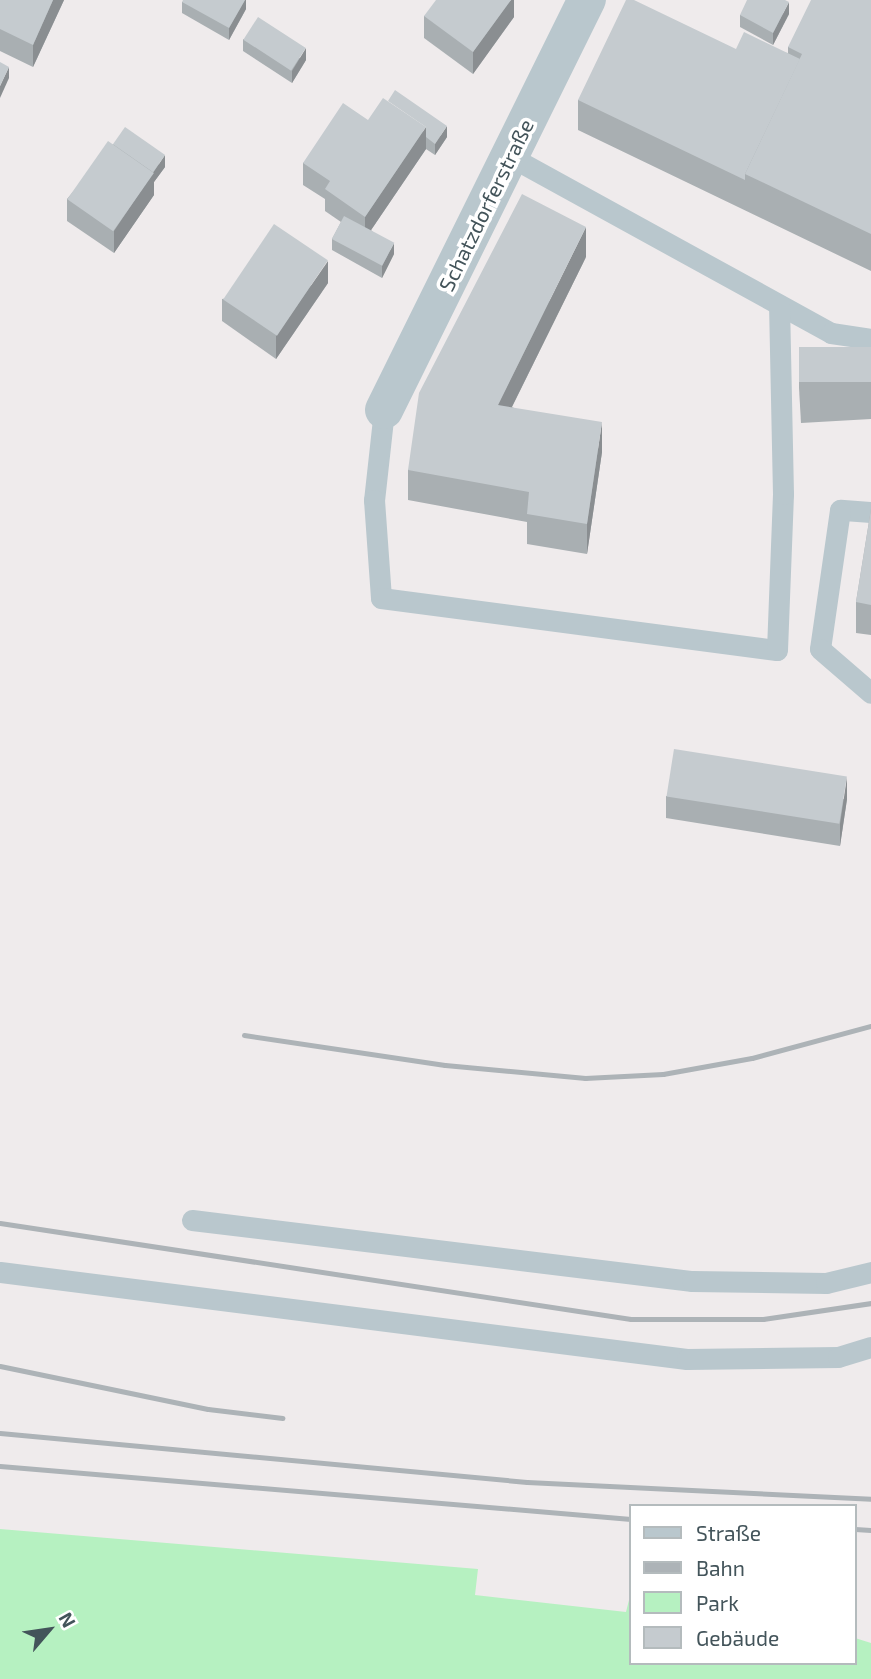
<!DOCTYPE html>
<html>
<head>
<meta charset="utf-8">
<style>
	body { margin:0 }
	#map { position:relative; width:871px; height:1679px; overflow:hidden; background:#efebec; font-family:"Exo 2",sans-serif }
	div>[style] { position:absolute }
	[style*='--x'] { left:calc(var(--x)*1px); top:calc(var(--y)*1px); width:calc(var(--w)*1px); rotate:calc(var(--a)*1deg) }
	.green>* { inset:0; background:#b6f1c1 }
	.service>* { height:21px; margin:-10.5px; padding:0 10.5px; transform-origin:10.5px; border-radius:10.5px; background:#b9c7cd }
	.minor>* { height:38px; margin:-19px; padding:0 19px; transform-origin:19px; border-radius:19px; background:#b9c7cd }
	.rail>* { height:5px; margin:-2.5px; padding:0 2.5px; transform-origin:2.5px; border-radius:2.5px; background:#adb3b7 }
	.wall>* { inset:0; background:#a9afb2 }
	.shaded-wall>* { inset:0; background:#8a8e91 }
	.building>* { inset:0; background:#c5cbcf; transform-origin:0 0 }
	span { translate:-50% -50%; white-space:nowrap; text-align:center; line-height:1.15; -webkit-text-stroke:7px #fff; paint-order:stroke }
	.street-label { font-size:21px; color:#43545a }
	.legend { position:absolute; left:629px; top:1504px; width:228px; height:161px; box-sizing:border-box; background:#fff; border:2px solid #b4bbbd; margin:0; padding:9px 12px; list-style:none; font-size:21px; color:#43545a }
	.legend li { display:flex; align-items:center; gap:14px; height:35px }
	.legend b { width:35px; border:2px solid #b4bbbd }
	.north { position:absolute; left:14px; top:1595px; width:70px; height:70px; -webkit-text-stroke:5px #fff; paint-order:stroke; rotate:61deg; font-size:19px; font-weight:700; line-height:28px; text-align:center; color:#43545a }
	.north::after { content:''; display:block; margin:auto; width:24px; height:32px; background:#43545a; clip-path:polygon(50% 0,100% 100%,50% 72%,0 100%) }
</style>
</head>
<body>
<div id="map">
	<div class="green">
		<i style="clip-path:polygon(0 1529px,478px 1569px,475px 1595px,626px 1612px,631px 1592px,631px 1663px,855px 1663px,855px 1638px,871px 1643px,871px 1679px,0 1679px)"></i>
	</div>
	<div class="service">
		<i style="--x:511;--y:157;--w:365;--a:28.8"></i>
		<i style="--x:831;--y:333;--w:40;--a:8.5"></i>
		<i style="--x:384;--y:410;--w:91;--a:96.3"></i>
		<i style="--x:374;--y:500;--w:98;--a:85.9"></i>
		<i style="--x:381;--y:598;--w:399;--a:7.5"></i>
		<i style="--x:777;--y:650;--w:156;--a:-87.8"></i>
		<i style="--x:783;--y:494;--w:189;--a:-91.2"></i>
		<i style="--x:871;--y:512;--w:31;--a:-176"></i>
		<i style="--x:840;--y:510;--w:140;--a:98.2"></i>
		<i style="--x:820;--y:649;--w:67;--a:40.8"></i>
		<i style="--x:192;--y:1220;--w:504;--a:6.96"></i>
		<i style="--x:692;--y:1281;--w:134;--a:0.9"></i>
		<i style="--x:826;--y:1283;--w:46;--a:-13.7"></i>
		<i style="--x:0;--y:1272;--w:692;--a:7.22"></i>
		<i style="--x:687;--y:1359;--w:151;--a:-0.8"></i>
		<i style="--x:838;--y:1357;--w:34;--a:-17"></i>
	</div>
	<div class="minor">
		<i style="--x:384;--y:410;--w:458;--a:-63.7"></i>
	</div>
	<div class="rail">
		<i style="--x:244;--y:1035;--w:203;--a:8.5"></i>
		<i style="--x:445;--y:1065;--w:141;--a:5.3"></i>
		<i style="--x:585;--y:1078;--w:78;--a:-2.9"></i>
		<i style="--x:663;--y:1074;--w:90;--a:-10.2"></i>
		<i style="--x:752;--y:1058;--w:123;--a:-15.1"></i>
		<i style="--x:0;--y:1223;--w:638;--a:8.65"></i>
		<i style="--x:631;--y:1319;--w:132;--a:0"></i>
		<i style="--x:763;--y:1319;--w:109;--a:-8.4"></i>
		<i style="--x:0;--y:1366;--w:212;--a:11.7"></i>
		<i style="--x:208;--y:1409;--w:75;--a:6.9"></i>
		<i style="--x:0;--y:1433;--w:529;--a:5.31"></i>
		<i style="--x:527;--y:1482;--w:344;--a:2.8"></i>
		<i style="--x:0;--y:1466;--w:633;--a:4.8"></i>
		<i style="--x:855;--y:1529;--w:16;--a:4"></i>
	</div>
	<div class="wall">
		<i style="clip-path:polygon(0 0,64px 0,33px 67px,0 51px)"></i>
		<i style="clip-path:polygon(246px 0,246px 9px,229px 40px,182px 13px,182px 2px)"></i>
		<i style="clip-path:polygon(514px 0,514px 17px,473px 74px,424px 38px,424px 16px)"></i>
		<i style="clip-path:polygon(871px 0,871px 271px,578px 130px,578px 100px,736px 49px,788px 53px,788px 47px)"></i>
		<i style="clip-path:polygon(789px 14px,773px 45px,740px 27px,740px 15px)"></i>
		<i style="clip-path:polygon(243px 39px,306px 60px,292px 83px,243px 51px)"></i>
		<i style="clip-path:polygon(368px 120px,447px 137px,435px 155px,426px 149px,371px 230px,394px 254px,382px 278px,332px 250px,332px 239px,341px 222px,325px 211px,325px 199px,303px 185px,303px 163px)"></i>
		<i style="clip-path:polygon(113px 144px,165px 167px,154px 182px,154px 195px,114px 253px,67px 221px,67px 199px)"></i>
		<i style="clip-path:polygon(586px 257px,512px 407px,602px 452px,587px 554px,527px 544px,527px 522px,408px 500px,408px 470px)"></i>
		<i style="clip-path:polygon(328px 283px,276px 359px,222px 321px,222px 299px)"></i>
		<i style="clip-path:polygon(871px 347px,871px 419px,801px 423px,799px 388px,799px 352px)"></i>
		<i style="clip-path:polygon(871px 509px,871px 635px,856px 633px,856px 602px)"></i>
		<i style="clip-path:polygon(666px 796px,847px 799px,840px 846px,666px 818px)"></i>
	</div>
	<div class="shaded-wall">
		<i style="clip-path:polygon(53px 0,64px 0,33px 67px,33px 45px)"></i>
		<i style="clip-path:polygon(245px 0,246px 0,246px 9px,229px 40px,229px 28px)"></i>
		<i style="clip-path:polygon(511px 0,514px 0,514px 17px,473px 74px,473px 52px)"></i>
		<i style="clip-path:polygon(789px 2px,789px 14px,773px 45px,773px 33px)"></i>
		<i style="clip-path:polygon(306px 48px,306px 60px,292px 83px,292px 71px)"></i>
		<i style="clip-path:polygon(9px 67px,9px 78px,0 98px,0 86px)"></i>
		<i style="clip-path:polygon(447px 126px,447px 137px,435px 155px,435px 144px)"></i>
		<i style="clip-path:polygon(426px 127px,426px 149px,365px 239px,365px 217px)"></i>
		<i style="clip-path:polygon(165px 155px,165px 167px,154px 182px,154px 195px,114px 253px,114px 231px)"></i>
		<i style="clip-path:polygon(586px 227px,586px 257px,498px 435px,498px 405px)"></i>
		<i style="clip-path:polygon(394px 243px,394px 254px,382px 278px,382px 266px)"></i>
		<i style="clip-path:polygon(328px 261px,328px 283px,276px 359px,276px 336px)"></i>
		<i style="clip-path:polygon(602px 422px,602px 452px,587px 554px,587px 524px)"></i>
		<i style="clip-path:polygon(847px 777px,847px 799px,840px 846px,840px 824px)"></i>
	</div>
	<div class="building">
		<i style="clip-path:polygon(0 0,53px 0,33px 45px,0 29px)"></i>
		<i style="clip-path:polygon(183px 0,245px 0,229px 28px,182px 2px)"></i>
		<i style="clip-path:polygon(436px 0,511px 0,473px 52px,424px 16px)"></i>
		<i style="clip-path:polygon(626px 0,634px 0,736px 49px,744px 32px,800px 59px,745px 174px,745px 180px,578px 100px)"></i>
		<i style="clip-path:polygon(747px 0,785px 0,789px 2px,773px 33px,740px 15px)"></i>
		<i style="clip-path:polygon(811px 0,871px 0,871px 234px,745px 174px,802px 54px,788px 47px)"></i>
		<i style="left:258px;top:17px;width:57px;height:27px;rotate:33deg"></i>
		<i style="clip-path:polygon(0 62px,9px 67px,0 86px)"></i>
		<i style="clip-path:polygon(395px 90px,447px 126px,435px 144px,426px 137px,426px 127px,388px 101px)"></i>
		<i style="clip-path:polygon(383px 98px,426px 127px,365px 217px,325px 189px,330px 181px,303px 163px,343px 103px,368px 120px)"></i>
		<i style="left:125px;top:127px;width:49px;height:21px;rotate:35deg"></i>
		<i style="left:108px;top:141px;width:56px;height:71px;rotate:35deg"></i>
		<i style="clip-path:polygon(522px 194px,586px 227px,498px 405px,602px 422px,587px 524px,527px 514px,529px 492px,408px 470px,419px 393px)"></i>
		<i style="left:344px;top:216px;width:57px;height:26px;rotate:28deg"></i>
		<i style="left:274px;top:224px;width:65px;height:91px;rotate:34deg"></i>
		<i style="left:871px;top:347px;width:35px;height:72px;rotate:90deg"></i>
		<i style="clip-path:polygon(871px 509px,871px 605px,856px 602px)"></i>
		<i style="left:674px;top:749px;width:175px;height:48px;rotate:9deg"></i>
	</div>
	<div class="street-label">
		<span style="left:486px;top:205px;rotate:-64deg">Schatzdorferstraße</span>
	</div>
	<ul class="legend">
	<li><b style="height:9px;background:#b9c7cd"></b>Straße</li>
	<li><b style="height:9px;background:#adb3b7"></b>Bahn</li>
	<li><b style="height:19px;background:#b6f1c1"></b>Park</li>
	<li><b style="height:19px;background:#c5cbcf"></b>Gebäude</li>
	</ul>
	<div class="north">N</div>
</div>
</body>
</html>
